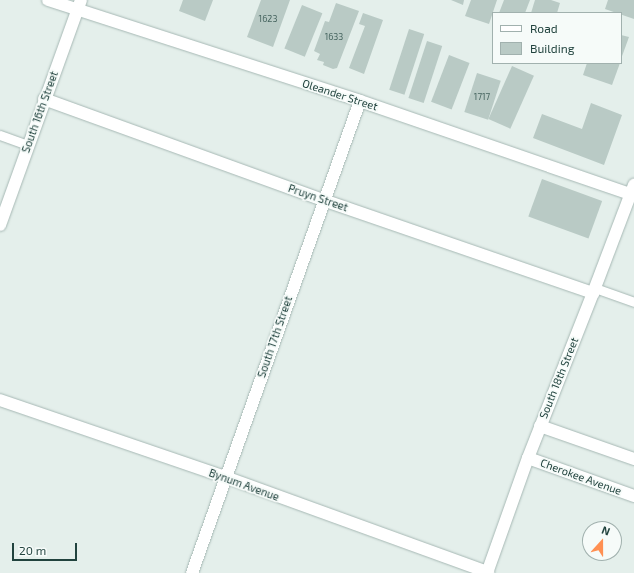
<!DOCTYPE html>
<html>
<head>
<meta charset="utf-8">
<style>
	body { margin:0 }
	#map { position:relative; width:634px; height:573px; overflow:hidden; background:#e4efeb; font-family:"Exo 2",sans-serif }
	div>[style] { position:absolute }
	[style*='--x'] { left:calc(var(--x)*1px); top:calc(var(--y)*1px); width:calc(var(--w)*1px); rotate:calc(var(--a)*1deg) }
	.building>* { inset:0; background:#b9cac5; transform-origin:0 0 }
	.roads { filter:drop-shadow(0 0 1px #a6b8b4) drop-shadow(0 0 1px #a6b8b4) }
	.lane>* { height:9px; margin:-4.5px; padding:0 4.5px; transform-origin:4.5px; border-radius:4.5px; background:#fff }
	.street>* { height:12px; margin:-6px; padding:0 6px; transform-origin:6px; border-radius:6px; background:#fff }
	span { translate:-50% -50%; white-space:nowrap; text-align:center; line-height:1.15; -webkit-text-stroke:3.5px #f6fbf9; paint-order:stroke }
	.number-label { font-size:9px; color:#476560 }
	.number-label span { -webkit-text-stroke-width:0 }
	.street-label { font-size:11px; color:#21433e }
	.legend { position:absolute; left:492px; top:12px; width:130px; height:52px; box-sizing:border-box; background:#f6fbf9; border:1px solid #a1b1ae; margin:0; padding:5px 7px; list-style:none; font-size:12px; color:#21433e }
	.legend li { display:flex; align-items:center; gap:8px; height:20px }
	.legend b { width:20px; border:1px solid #a1b1ae }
	.north { position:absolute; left:582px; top:521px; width:40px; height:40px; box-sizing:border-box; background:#f6fbf9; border:1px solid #a1b1ae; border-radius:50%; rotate:21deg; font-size:11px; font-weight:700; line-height:16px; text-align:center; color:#21433e }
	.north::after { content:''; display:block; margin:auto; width:14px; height:18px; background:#ff9053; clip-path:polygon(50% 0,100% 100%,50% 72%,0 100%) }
	.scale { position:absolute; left:12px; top:543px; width:65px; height:18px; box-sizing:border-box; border:2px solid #21433e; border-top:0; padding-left:5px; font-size:12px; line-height:14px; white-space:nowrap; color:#21433e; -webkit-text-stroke:3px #f6fbf9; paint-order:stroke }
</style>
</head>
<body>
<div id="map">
	<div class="building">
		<i style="clip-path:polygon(183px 0,213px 0,205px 21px,179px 11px)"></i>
		<i style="clip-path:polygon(261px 0,290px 0,273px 47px,247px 37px)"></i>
		<i style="clip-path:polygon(451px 0,464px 0,463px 5px)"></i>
		<i style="clip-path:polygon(471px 0,497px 0,489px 24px,465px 16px)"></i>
		<i style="clip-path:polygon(504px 0,530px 0,525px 13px,499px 13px)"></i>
		<i style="clip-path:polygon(535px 0,551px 0,560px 3px,557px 13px,531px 13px)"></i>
		<i style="clip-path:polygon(608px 0,634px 0,634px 19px,605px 9px)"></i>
		<i style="clip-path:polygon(336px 3px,359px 11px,337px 68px,333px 69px,323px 65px,324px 62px,317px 60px,320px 54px,314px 51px,325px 21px,329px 22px)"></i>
		<i style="left:302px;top:5px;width:22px;height:47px;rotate:22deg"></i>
		<i style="clip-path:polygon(363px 13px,383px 20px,364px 74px,349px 68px,365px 26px,359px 24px)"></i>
		<i style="left:409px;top:29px;width:16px;height:64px;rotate:18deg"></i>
		<i style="clip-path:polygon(621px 35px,629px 37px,621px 59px)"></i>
		<i style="left:427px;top:41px;width:16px;height:60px;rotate:18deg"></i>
		<i style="left:449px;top:55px;width:22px;height:50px;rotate:21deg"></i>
		<i style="clip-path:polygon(587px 63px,620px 63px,612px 85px,583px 75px)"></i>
		<i style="left:512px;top:66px;width:24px;height:58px;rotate:24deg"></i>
		<i style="left:477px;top:73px;width:25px;height:41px;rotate:18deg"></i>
		<i style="clip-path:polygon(591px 103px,622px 115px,604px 165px,533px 138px,542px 114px,582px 129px)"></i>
		<i style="left:542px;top:179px;width:64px;height:40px;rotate:20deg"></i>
	</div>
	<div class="roads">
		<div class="lane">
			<i style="--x:0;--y:135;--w:30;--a:20"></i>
			<i style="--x:595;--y:288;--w:41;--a:19.7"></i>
		</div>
		<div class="street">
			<i style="--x:48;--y:0;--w:328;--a:17.9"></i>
			<i style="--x:360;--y:101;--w:286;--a:19"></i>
			<i style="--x:44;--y:99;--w:297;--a:19.9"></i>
			<i style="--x:323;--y:200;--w:286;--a:19"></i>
			<i style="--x:0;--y:225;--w:239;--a:-70.2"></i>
			<i style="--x:0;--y:400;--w:238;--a:18.9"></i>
			<i style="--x:225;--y:477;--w:280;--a:19.9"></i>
			<i style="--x:540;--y:426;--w:100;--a:19.3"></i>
			<i style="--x:528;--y:458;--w:113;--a:19.7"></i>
			<i style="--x:192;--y:573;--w:501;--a:-70.41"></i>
			<i style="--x:487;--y:573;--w:122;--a:-70.4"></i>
			<i style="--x:528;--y:458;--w:177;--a:-68.5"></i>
			<i style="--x:593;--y:293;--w:116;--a:-69.2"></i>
		</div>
	</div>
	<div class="number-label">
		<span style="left:268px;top:19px">1623</span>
		<span style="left:334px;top:37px">1633</span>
		<span style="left:482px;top:97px">1717</span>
	</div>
	<div class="street-label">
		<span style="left:340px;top:95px;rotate:18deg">Oleander Street</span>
		<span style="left:40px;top:112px;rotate:-70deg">South 16th Street</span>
		<span style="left:318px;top:198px;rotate:19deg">Pruyn Street</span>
		<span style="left:275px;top:337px;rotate:-71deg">South 17th Street</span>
		<span style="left:559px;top:378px;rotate:-68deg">South 18th Street</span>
		<span style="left:581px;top:477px;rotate:20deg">Cherokee Avenue</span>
		<span style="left:244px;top:485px;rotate:20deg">Bynum Avenue</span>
	</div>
	<ul class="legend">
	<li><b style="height:5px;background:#fff"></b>Road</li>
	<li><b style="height:11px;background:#b9cac5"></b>Building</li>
	</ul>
	<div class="north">N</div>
	<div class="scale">20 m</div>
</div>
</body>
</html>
